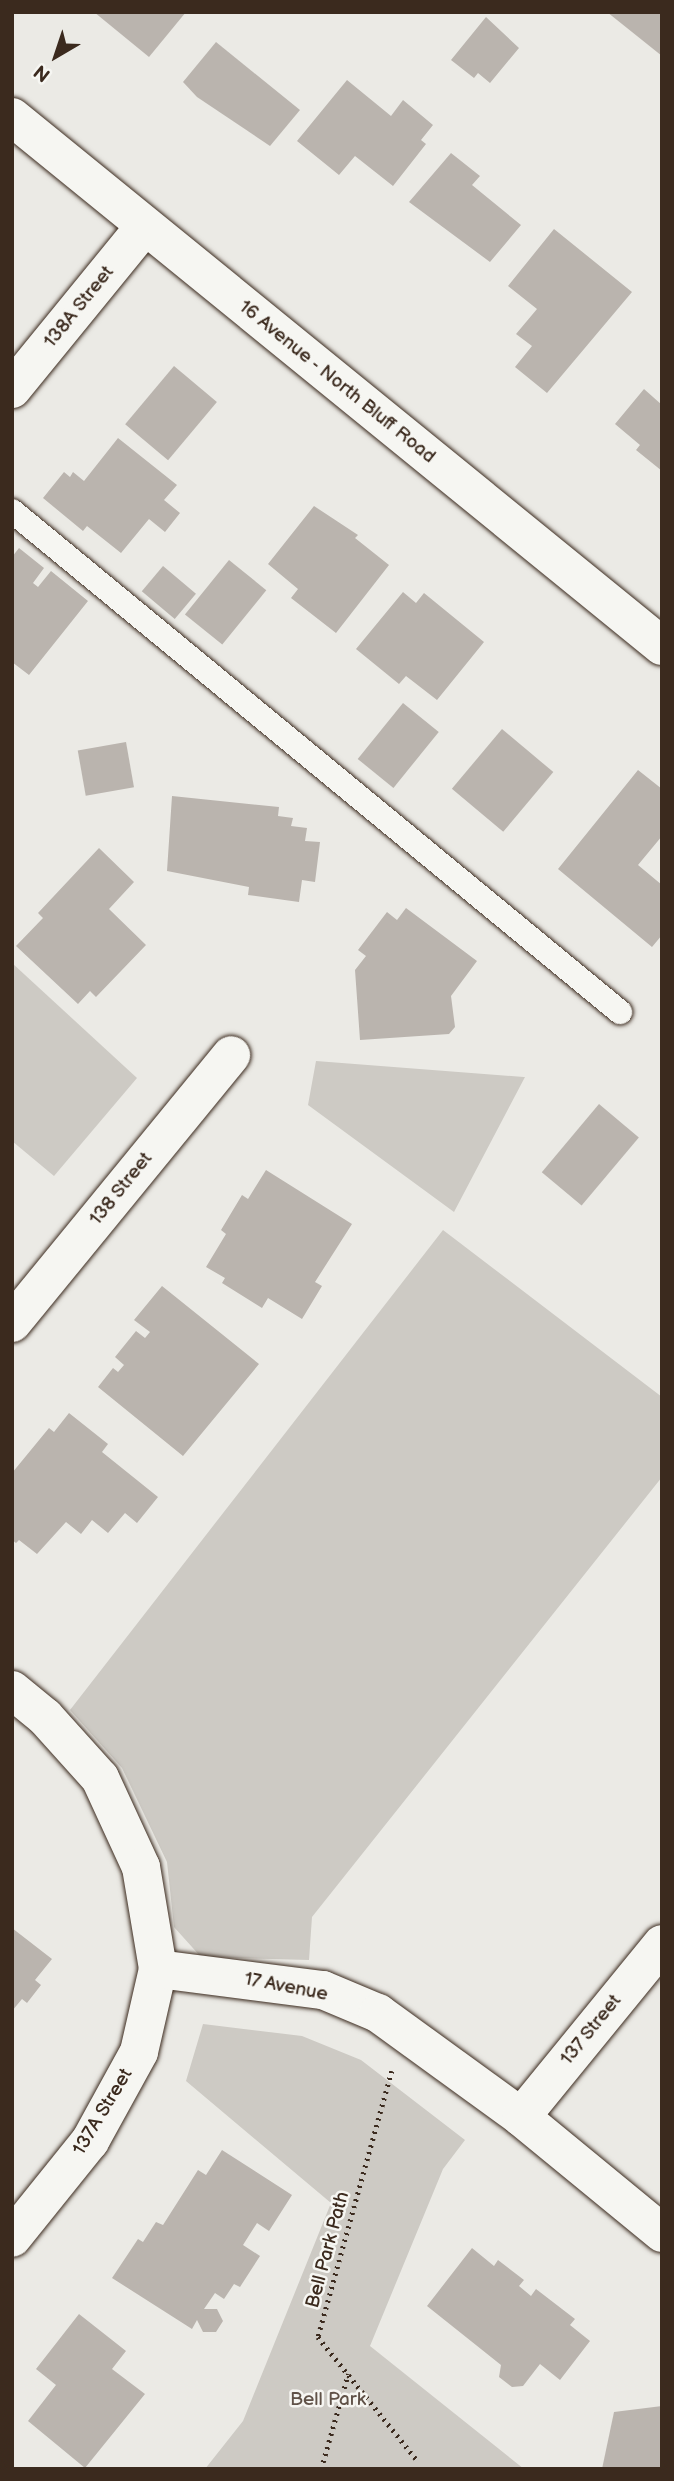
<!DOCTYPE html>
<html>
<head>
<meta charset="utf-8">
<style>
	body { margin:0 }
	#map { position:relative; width:674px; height:2481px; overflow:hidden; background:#ebeae5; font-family:"Balsamiq Sans",sans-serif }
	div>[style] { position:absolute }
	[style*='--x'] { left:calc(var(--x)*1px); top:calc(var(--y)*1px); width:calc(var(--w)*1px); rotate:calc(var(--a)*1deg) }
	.green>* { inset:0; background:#cdcac4 }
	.building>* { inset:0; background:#bab4ae; transform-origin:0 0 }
	.path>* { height:4.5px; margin-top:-2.25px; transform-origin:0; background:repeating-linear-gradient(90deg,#3b2a1e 0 2px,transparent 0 7px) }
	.roads { filter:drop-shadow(0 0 2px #3b2a1e) drop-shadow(0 0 2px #3b2a1e) }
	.lane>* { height:24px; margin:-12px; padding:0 12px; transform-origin:12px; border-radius:12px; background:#f6f6f2 }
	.street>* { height:38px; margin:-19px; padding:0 19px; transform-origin:19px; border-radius:19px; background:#f6f6f2 }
	.secondary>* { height:38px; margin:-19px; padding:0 19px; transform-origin:19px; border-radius:19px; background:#f6f6f2 }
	span { translate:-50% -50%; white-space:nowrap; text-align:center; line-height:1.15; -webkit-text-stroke:5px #f6f6f2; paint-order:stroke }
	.street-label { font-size:19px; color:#3b2a1e }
	.park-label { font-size:19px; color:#605248 }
	.frame { position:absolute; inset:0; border:14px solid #3b2a1e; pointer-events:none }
	.north { position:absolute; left:21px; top:21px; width:70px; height:70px; -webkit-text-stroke:5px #f6f6f2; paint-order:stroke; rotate:219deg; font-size:19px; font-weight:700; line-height:28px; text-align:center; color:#3b2a1e }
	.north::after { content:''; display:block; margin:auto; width:24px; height:32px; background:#3b2a1e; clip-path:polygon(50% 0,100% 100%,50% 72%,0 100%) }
</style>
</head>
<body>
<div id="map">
	<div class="green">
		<i style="clip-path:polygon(12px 963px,137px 1078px,54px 1176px,12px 1141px)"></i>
		<i style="clip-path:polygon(316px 1061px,524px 1077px,525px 1077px,454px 1212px,308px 1105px)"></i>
		<i style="clip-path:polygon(443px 1230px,662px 1397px,662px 1477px,312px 1917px,309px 1960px,201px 1957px,174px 1927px,167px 1862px,122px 1768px,70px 1710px)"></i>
		<i style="clip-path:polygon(203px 2024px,302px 2036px,361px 2060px,465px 2140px,443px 2169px,370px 2346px,524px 2469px,205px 2469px,243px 2421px,331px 2203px,186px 2081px)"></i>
	</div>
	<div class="building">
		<i style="clip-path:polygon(94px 12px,186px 12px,149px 57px)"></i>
		<i style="clip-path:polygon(607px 12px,662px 12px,662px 56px)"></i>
		<i style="clip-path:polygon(486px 17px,519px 48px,490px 83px,478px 73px,474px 78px,451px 60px)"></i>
		<i style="clip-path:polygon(216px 42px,300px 110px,270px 146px,197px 97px,183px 82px)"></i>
		<i style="clip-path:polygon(347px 80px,391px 116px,403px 100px,433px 125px,421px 140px,426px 144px,393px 186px,355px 156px,339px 175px,297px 141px)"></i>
		<i style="clip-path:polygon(451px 153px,480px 176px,472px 185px,521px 225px,490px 262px,409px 202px)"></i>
		<i style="clip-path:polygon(554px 229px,632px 292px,547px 393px,515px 367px,532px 346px,516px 334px,537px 309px,508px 286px)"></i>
		<i style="left:174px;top:366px;width:56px;height:76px;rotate:40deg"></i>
		<i style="clip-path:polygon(644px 389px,662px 405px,662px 471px,636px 450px,640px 445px,615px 424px)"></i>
		<i style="clip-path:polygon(118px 438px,177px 485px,164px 500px,180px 513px,165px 532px,149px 519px,121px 553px,87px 526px,83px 531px,43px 498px,64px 472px,70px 477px,73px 472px,84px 481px)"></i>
		<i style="clip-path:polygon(314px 506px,358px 535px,355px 538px,389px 565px,336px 633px,291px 598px,298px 589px,268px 564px)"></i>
		<i style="clip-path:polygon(19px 548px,44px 568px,33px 583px,38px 587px,51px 571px,88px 601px,29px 675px,12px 662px,12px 557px)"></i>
		<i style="left:229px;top:560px;width:48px;height:70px;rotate:39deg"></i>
		<i style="left:163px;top:566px;width:43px;height:33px;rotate:40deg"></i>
		<i style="clip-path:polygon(403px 592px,416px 603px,424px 593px,484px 642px,437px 700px,406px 676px,399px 684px,356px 649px)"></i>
		<i style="left:403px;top:703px;width:46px;height:72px;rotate:39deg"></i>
		<i style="left:502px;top:729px;width:67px;height:78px;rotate:40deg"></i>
		<i style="left:126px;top:742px;width:46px;height:49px;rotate:80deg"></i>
		<i style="clip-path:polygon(638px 770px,662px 789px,662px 836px,638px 865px,662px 885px,662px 935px,652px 947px,558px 869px)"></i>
		<i style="clip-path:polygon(172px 796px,279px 807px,278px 816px,293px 818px,291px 826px,307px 828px,305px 841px,320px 842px,315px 882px,302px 880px,299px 902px,248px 895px,249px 887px,167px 871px)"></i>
		<i style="clip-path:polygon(99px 848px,134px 882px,109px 909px,146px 945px,96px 997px,90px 991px,78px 1004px,16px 946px,43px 918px,38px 913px)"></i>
		<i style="clip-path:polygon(406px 908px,477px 961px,451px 996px,455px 1027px,449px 1034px,360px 1040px,355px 970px,366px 956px,358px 950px,387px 912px,397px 920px)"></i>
		<i style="left:599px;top:1104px;width:52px;height:89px;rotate:40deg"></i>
		<i style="clip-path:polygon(266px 1170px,352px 1224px,315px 1282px,322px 1286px,302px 1319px,268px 1298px,262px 1308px,222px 1283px,225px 1278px,206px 1267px,226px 1234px,221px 1230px,242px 1195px,248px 1199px)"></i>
		<i style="clip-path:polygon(162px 1286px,259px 1364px,183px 1456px,98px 1387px,113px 1368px,118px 1372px,124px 1365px,115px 1357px,136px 1331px,145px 1338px,150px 1332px,134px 1320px)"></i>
		<i style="clip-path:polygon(69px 1413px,108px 1444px,102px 1452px,158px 1497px,137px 1523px,125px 1513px,108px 1533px,92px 1520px,81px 1534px,66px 1522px,37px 1554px,19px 1540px,16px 1543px,12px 1540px,12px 1473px,49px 1428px,54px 1432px)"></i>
		<i style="clip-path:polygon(12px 1928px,52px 1959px,35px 1980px,41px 1985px,27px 2003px,22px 1999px,12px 2011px)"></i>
		<i style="clip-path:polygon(222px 2150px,292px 2195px,269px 2231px,257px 2223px,243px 2245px,260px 2256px,240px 2287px,234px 2284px,224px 2299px,215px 2293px,204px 2309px,217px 2309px,223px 2321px,216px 2332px,203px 2332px,197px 2320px,192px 2329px,112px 2278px,138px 2239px,143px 2242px,156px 2222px,163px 2225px,198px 2170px,206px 2175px)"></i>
		<i style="clip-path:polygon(472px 2248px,494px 2266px,498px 2260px,524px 2280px,519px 2286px,531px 2296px,536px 2289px,575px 2319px,570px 2325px,590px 2341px,560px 2380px,540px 2364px,523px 2386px,512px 2387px,499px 2377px,501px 2365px,427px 2306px)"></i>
		<i style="clip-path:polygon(79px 2314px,126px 2351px,112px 2369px,145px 2394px,85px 2468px,28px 2421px,56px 2385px,36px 2369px)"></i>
		<i style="clip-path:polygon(662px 2406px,662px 2469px,602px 2469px,614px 2412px)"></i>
	</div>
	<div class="path">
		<i style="--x:392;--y:2071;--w:276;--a:105.5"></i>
		<i style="--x:318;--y:2337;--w:158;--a:51.2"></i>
		<i style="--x:321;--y:2469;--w:99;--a:-74.1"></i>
	</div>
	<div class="roads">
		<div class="lane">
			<i style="--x:12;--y:511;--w:788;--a:39.49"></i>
		</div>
		<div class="street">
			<i style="--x:12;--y:389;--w:210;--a:-50.8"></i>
			<i style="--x:12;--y:1323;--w:346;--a:-50.7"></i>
			<i style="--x:12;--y:1690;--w:43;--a:39.3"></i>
			<i style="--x:45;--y:1717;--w:82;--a:48"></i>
			<i style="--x:100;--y:1778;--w:98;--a:65.3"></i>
			<i style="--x:141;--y:1867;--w:103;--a:80.5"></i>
			<i style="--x:158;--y:1969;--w:85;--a:102.9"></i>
			<i style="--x:139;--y:2052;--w:102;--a:118.8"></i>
			<i style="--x:90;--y:2141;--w:124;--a:128.8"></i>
			<i style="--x:158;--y:1969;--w:166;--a:7.3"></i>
			<i style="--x:323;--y:1990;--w:60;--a:22.7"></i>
			<i style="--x:378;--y:2013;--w:177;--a:36"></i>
			<i style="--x:521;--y:2117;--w:183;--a:39.4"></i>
			<i style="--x:521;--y:2117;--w:223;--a:-50.8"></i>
		</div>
		<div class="secondary">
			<i style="--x:12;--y:117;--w:838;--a:39.14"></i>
		</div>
	</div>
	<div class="street-label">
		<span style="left:79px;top:307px;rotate:-51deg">138A Street</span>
		<span style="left:337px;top:382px;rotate:39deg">16 Avenue - North Bluff Road</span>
		<span style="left:121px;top:1189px;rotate:-51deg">138 Street</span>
		<span style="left:286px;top:1987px;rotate:11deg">17 Avenue</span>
		<span style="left:591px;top:2030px;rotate:-51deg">137 Street</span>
		<span style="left:103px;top:2112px;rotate:-59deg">137A Street</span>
		<span style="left:328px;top:2250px;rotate:-75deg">Bell Park Path</span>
	</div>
	<div class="park-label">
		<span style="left:328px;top:2400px">Bell Park</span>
	</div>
	<div class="frame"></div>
	<div class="north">N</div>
</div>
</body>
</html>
